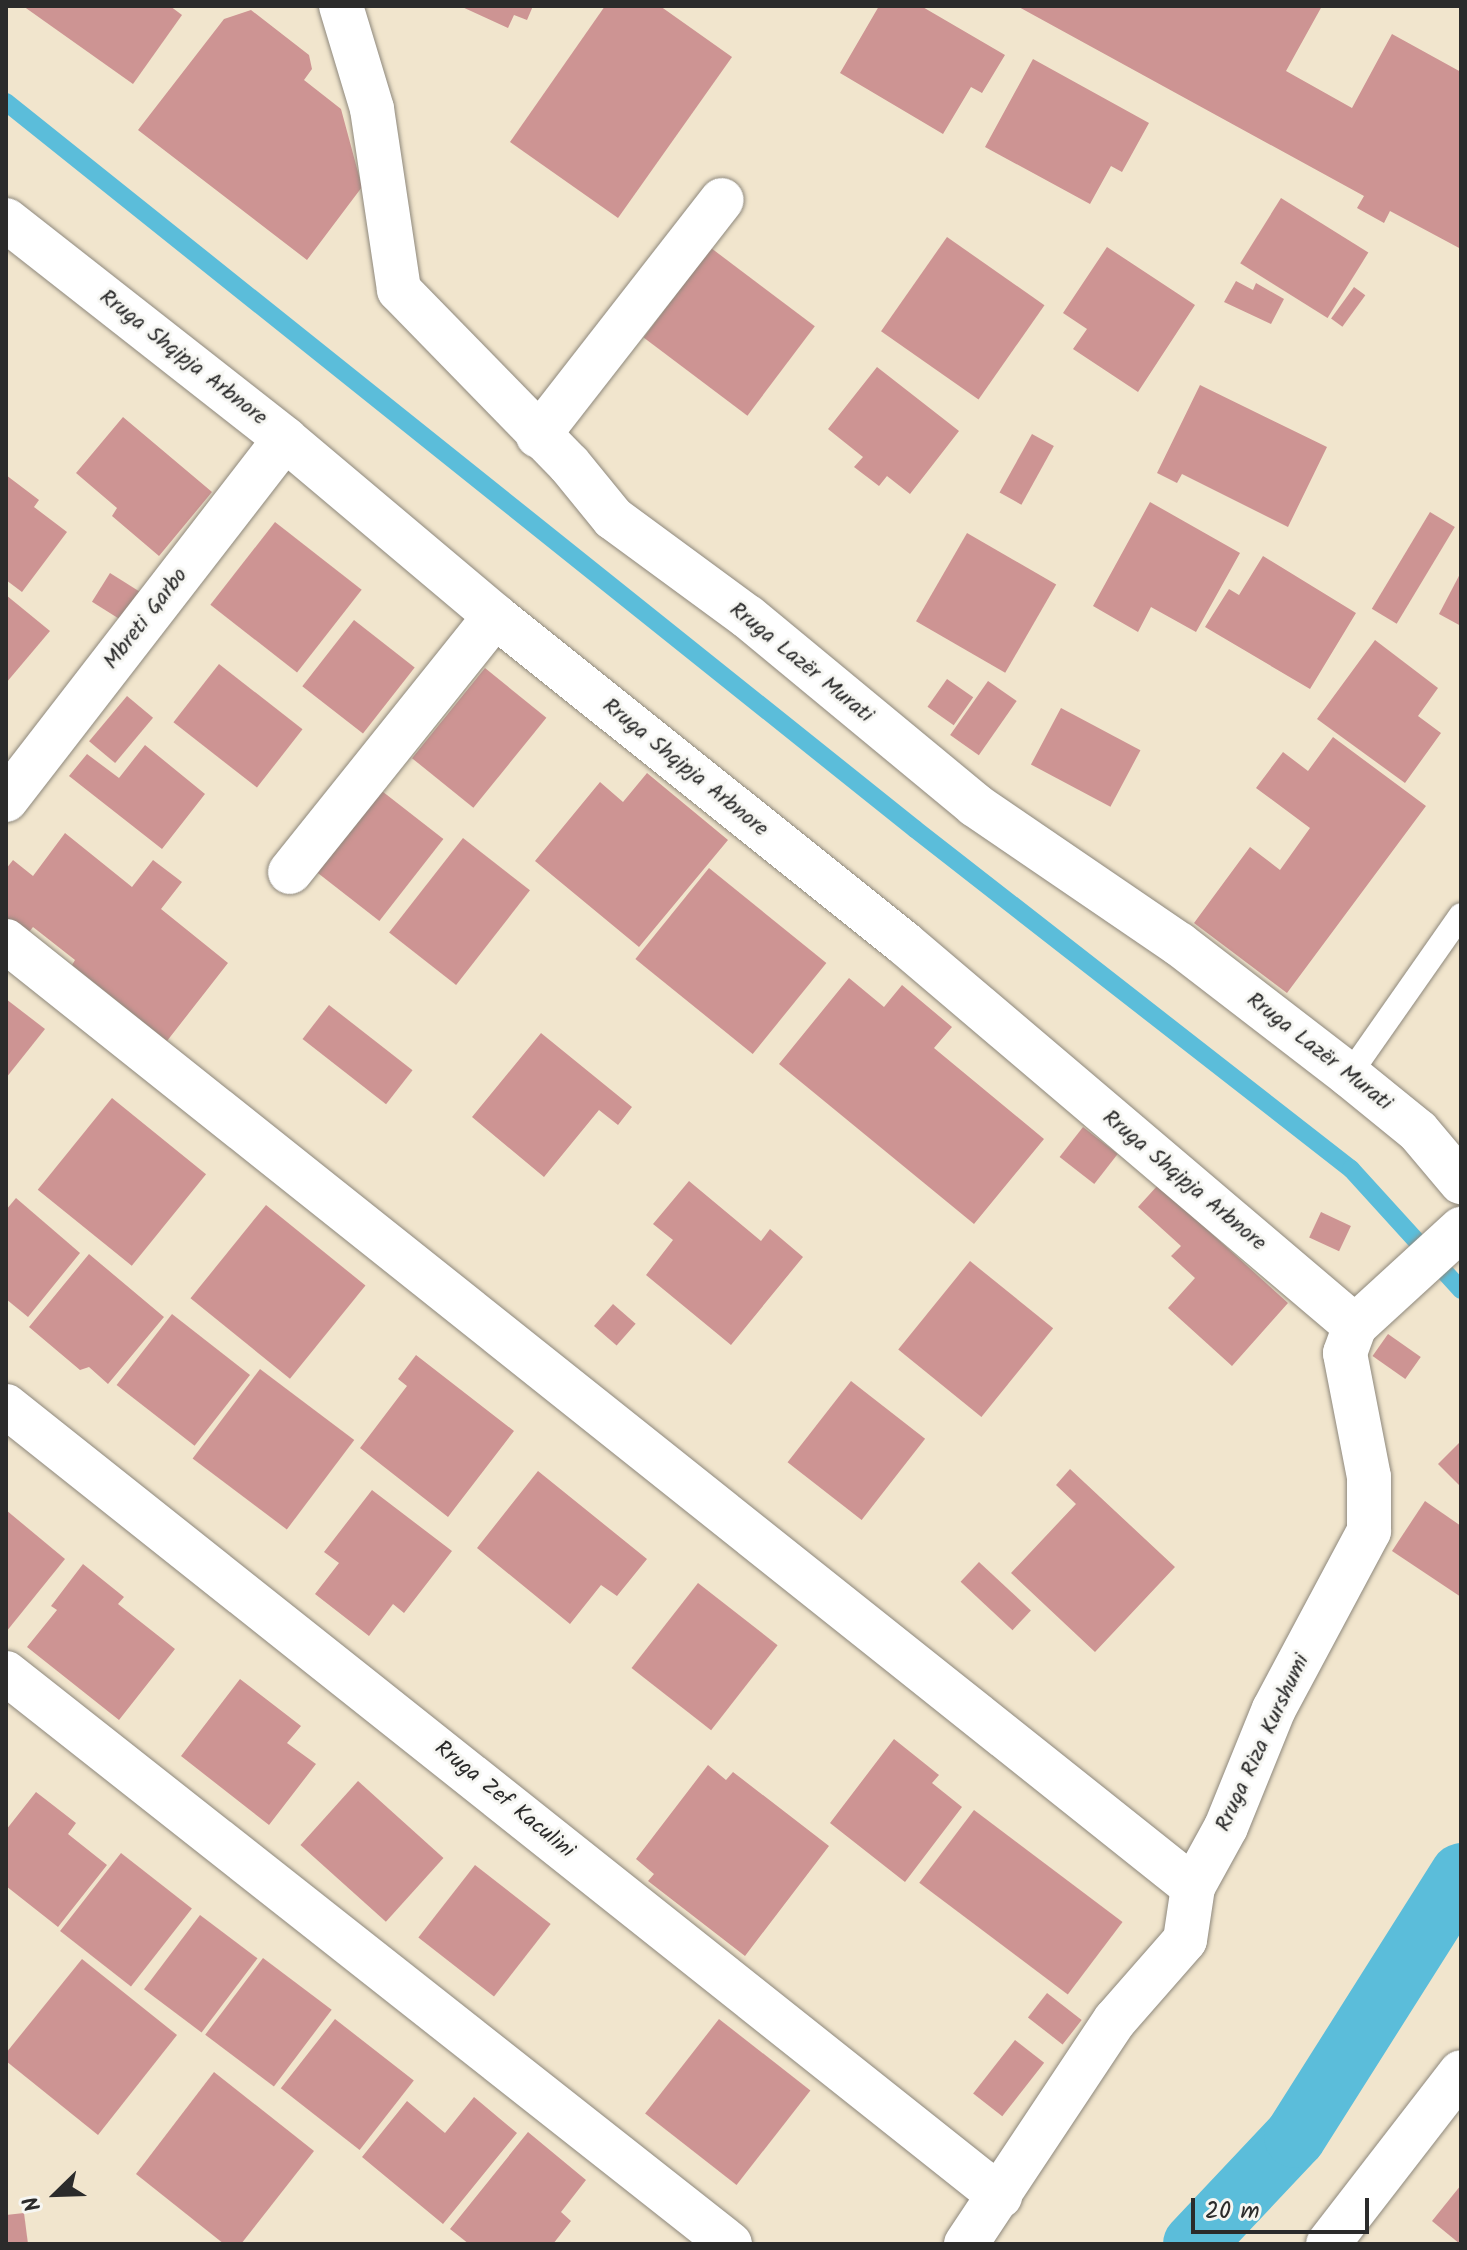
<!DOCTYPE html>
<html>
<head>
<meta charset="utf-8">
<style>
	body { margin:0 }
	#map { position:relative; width:1467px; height:2250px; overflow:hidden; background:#f1e5cd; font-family:Kalam,sans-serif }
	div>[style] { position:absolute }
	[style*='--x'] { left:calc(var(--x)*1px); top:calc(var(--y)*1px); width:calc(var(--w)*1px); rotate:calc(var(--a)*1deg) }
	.stream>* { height:18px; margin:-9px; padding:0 9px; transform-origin:9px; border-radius:9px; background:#5bbdda }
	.canal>* { height:62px; margin:-31px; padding:0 31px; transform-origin:31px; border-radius:31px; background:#5bbdda }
	.building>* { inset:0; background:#cd9493; transform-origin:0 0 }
	.roads { filter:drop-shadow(0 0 2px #8e887c) drop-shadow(0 0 2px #8e887c) }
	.lane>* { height:24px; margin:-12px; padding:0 12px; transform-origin:12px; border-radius:12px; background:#fff }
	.street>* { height:44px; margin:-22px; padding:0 22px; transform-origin:22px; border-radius:22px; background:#fff }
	span { translate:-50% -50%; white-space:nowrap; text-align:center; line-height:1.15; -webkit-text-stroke:6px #f6f6f2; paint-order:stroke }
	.street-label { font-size:22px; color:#2b2b2b }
	.frame { position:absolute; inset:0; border:8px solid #2b2b2b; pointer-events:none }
	.north { position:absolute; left:16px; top:2154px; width:80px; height:80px; -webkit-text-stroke:6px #f6f6f2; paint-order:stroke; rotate:247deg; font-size:22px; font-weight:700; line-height:32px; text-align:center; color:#2b2b2b }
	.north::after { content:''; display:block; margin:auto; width:28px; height:36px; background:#2b2b2b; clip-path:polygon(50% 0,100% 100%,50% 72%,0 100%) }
	.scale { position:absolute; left:1191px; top:2198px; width:178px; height:36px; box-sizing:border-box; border:4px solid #2b2b2b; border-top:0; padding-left:10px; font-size:24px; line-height:28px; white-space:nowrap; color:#2b2b2b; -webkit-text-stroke:6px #f6f6f2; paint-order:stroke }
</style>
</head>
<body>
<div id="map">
	<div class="stream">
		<i style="--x:6;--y:102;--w:1164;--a:38.65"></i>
		<i style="--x:915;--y:829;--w:553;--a:37.95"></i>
		<i style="--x:1351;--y:1169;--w:164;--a:47.7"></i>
	</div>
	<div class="canal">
		<i style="--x:1194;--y:2244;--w:147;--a:-46.7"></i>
		<i style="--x:1295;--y:2137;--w:311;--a:-57.7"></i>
	</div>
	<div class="building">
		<i style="clip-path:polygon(23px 6px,170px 6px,182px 15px,133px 84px)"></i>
		<i style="clip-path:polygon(460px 6px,533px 6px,527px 20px,514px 15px,508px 28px)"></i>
		<i style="clip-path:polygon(605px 6px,660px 6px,732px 57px,618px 218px,510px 142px)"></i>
		<i style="clip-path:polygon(879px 6px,921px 6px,1005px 55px,982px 93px,971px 87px,943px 134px,840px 73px)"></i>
		<i style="clip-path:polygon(1017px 6px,1322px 6px,1286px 71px,1352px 108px,1392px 34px,1461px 72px,1461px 249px,1390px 211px,1384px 223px,1357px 208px,1364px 196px)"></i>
		<i style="clip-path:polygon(251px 10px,309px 55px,312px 69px,304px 80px,341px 109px,362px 187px,307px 260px,138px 130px,224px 19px)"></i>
		<i style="clip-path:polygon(1033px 59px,1149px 123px,1122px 172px,1111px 166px,1090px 204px,985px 147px)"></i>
		<i style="left:1281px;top:198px;width:103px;height:77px;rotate:32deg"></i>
		<i style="left:947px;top:237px;width:119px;height:115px;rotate:35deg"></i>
		<i style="clip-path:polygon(1107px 247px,1195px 305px,1138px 392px,1073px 349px,1087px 329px,1063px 313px)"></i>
		<i style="left:711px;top:248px;width:130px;height:112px;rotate:37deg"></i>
		<i style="clip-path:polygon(1236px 281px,1253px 290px,1256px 283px,1284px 299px,1271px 324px,1224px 302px)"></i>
		<i style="left:1354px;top:287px;width:14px;height:39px;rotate:36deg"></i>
		<i style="clip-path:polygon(877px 367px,959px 431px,910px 494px,887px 476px,879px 486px,854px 467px,863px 457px,828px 429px)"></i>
		<i style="clip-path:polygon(1200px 385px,1327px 447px,1288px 527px,1182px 474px,1177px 483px,1157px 473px)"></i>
		<i style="clip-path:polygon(123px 417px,212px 492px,159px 556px,112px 516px,117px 508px,76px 473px)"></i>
		<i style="left:1032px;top:434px;width:25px;height:67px;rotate:29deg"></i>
		<i style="clip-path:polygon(6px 475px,39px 500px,34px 507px,67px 532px,22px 592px,6px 580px)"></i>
		<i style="clip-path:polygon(1150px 502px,1240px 553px,1196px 632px,1151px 607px,1138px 632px,1093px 606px)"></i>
		<i style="left:1430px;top:512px;width:29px;height:113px;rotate:31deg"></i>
		<i style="left:275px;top:522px;width:110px;height:105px;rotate:38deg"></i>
		<i style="left:967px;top:533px;width:103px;height:102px;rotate:30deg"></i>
		<i style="clip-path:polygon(1263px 556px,1356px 613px,1310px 689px,1205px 627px,1229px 589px,1239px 595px)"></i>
		<i style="clip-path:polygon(1461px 572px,1461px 626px,1439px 614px)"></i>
		<i style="left:110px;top:573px;width:38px;height:34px;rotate:32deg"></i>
		<i style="clip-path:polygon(6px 595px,50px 631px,6px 683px)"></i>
		<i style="left:354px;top:620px;width:77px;height:84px;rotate:38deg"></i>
		<i style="clip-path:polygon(1375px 640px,1438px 688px,1418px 716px,1441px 733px,1405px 783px,1317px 719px)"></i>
		<i style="left:219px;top:664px;width:106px;height:74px;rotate:38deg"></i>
		<i style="left:485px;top:668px;width:79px;height:116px;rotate:39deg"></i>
		<i style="left:947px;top:679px;width:32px;height:34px;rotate:35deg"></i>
		<i style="left:988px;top:681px;width:35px;height:66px;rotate:35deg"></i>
		<i style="left:127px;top:696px;width:34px;height:59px;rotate:40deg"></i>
		<i style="left:1061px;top:708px;width:90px;height:64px;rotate:28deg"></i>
		<i style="clip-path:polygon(1333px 737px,1426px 806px,1287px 993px,1194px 923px,1250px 847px,1280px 870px,1310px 828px,1256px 788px,1283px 752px,1308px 771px)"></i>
		<i style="clip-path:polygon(145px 745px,205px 794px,162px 849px,69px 776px,87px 754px,119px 778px)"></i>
		<i style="clip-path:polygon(647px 773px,728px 840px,639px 947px,535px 861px,600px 782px,623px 802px)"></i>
		<i style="left:378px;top:788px;width:83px;height:104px;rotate:38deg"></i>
		<i style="clip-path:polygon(65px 833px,132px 887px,153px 860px,182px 882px,161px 909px,228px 963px,167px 1041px,72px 965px,75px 960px,33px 927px,26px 936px,6px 921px,6px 869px,13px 860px,33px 876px)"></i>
		<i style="left:463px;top:838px;width:85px;height:120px;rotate:38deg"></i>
		<i style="left:709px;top:868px;width:151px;height:117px;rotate:39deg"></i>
		<i style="clip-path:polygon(849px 978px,884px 1007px,902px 985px,952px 1027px,934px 1048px,1044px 1139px,974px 1224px,779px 1064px)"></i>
		<i style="clip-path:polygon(6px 999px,45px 1029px,6px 1078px)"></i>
		<i style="left:329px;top:1005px;width:106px;height:43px;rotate:38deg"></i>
		<i style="clip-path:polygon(541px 1033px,632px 1107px,618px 1125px,599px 1110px,544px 1177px,472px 1117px)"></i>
		<i style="left:112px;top:1098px;width:121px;height:118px;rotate:39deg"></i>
		<i style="left:1083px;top:1127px;width:44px;height:38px;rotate:38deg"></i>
		<i style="clip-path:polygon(689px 1181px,761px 1241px,770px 1229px,803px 1257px,731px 1345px,646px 1275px,673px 1240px,653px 1224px)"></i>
		<i style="clip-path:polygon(1158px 1185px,1288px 1303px,1232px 1366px,1168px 1308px,1195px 1278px,1171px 1256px,1181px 1246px,1138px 1207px)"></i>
		<i style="clip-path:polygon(16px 1198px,80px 1253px,28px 1317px,6px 1299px,6px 1210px)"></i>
		<i style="left:266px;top:1205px;width:128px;height:120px;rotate:39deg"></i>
		<i style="left:1321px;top:1212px;width:33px;height:28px;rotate:25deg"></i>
		<i style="clip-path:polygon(89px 1254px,164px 1317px,108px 1384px,89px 1367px,80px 1370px,29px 1327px)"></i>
		<i style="left:970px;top:1261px;width:107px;height:114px;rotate:39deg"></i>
		<i style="left:613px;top:1304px;width:30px;height:29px;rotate:41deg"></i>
		<i style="left:172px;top:1314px;width:99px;height:90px;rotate:38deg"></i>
		<i style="left:1388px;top:1334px;width:40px;height:27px;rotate:35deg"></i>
		<i style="clip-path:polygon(416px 1355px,514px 1431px,448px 1517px,360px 1448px,407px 1386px,398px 1379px)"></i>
		<i style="left:260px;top:1369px;width:118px;height:112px;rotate:37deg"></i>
		<i style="left:851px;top:1381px;width:94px;height:103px;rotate:38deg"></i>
		<i style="clip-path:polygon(1461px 1441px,1461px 1487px,1438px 1464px)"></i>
		<i style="clip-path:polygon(1070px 1469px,1175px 1567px,1095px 1652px,1011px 1573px,1076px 1504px,1056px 1485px)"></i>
		<i style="clip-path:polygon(538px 1471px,647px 1559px,617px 1596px,601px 1585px,570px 1624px,477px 1548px)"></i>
		<i style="clip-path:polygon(372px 1490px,452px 1551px,404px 1613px,393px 1604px,369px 1636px,315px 1594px,339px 1563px,324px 1552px)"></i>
		<i style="clip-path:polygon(1425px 1501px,1461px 1526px,1461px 1597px,1392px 1551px)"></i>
		<i style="clip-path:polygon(6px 1510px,65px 1559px,6px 1632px)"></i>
		<i style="left:979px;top:1562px;width:71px;height:27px;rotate:43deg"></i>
		<i style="clip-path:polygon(83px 1564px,124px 1597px,118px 1604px,175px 1649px,119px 1720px,27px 1647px,57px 1610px,51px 1606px)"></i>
		<i style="left:698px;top:1583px;width:101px;height:108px;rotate:38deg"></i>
		<i style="clip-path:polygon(240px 1679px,301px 1726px,287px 1743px,316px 1764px,269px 1825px,181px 1756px)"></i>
		<i style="clip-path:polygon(894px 1739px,939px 1775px,932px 1783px,962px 1807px,905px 1882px,830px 1823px)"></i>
		<i style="clip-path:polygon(708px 1765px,726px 1780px,733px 1772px,829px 1846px,745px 1956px,648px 1881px,654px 1874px,636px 1859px)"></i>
		<i style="left:358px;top:1781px;width:115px;height:86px;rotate:42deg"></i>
		<i style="clip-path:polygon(36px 1792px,76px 1823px,68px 1834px,107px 1865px,58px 1927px,6px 1886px,6px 1830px)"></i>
		<i style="left:974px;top:1810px;width:186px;height:91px;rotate:37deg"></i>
		<i style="left:121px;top:1853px;width:90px;height:99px;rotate:38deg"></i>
		<i style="left:475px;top:1865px;width:96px;height:92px;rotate:38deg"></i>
		<i style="left:200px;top:1915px;width:72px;height:93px;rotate:37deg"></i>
		<i style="left:263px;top:1958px;width:86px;height:96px;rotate:37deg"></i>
		<i style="clip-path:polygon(82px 1959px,177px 2035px,98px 2135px,6px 2061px,6px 2053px)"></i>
		<i style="left:1047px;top:1993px;width:44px;height:31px;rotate:38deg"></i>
		<i style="left:335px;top:2019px;width:100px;height:88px;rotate:38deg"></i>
		<i style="left:719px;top:2019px;width:116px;height:120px;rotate:38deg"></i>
		<i style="left:1015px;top:2040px;width:37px;height:68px;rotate:38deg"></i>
		<i style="clip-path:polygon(214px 2072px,314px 2151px,241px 2244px,224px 2244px,136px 2174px)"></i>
		<i style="clip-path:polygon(474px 2097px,517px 2133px,443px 2224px,362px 2157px,407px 2101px,445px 2133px)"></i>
		<i style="clip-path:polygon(528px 2132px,586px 2180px,561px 2212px,571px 2221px,553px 2244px,469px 2244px,450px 2229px)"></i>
		<i style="clip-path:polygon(1461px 2185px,1461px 2244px,1460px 2244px,1432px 2221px)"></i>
		<i style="clip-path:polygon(24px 2213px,28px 2244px,6px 2244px,6px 2215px)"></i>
	</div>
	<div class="roads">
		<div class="lane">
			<i style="--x:1349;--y:1075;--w:195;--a:-55"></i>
		</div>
		<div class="street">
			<i style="--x:341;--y:6;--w:108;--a:73.2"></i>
			<i style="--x:372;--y:109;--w:183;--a:81.5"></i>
			<i style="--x:399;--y:290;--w:243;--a:45.7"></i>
			<i style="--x:569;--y:464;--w:70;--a:50.8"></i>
			<i style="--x:613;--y:518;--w:167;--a:36.3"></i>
			<i style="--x:748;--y:617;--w:295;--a:39.6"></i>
			<i style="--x:975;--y:805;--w:247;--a:34.3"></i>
			<i style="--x:1179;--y:944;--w:215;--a:37.6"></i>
			<i style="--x:1349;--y:1075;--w:89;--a:39.1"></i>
			<i style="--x:1418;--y:1131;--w:67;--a:49.9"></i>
			<i style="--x:6;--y:220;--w:355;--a:38.1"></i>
			<i style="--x:285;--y:439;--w:275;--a:40.1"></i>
			<i style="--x:495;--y:616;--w:524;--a:38.64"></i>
			<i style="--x:904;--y:943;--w:592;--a:40.34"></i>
			<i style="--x:538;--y:436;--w:299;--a:-52.1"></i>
			<i style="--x:6;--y:800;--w:456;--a:-52.3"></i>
			<i style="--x:290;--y:872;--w:328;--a:-51.3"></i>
			<i style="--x:6;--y:941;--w:1518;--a:38.55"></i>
			<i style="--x:6;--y:1406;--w:1270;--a:38.48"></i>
			<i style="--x:6;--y:1673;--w:922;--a:38.26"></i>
			<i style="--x:966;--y:2244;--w:269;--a:-56.4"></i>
			<i style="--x:1115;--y:2020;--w:106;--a:-48.8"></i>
			<i style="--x:1185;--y:1940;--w:54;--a:-81.4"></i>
			<i style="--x:1193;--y:1887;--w:68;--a:-61.2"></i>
			<i style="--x:1226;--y:1827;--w:127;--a:-67.9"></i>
			<i style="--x:1274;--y:1709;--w:202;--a:-61.9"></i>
			<i style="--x:1369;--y:1531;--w:54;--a:-90"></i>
			<i style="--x:1369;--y:1477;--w:126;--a:-101"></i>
			<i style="--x:1345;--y:1353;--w:29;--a:-70"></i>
			<i style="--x:1355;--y:1326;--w:144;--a:-42.5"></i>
			<i style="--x:1328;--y:2244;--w:217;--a:-52.3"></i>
		</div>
	</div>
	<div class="street-label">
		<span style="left:183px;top:358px;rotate:38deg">Rruga Shqipja Arbnore</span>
		<span style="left:146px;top:619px;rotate:-52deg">Mbreti Garbo</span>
		<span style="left:801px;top:663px;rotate:39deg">Rruga Lazër Murati</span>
		<span style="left:685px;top:768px;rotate:39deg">Rruga Shqipja Arbnore</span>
		<span style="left:1319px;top:1052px;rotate:38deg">Rruga Lazër Murati</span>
		<span style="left:1184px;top:1181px;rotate:40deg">Rruga Shqipja Arbnore</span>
		<span style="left:1263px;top:1743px;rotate:-65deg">Rruga Riza Kurshumi</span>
		<span style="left:504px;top:1800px;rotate:39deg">Rruga Zef Kaculini</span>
	</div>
	<div class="frame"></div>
	<div class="north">N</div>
	<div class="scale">20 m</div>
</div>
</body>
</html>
